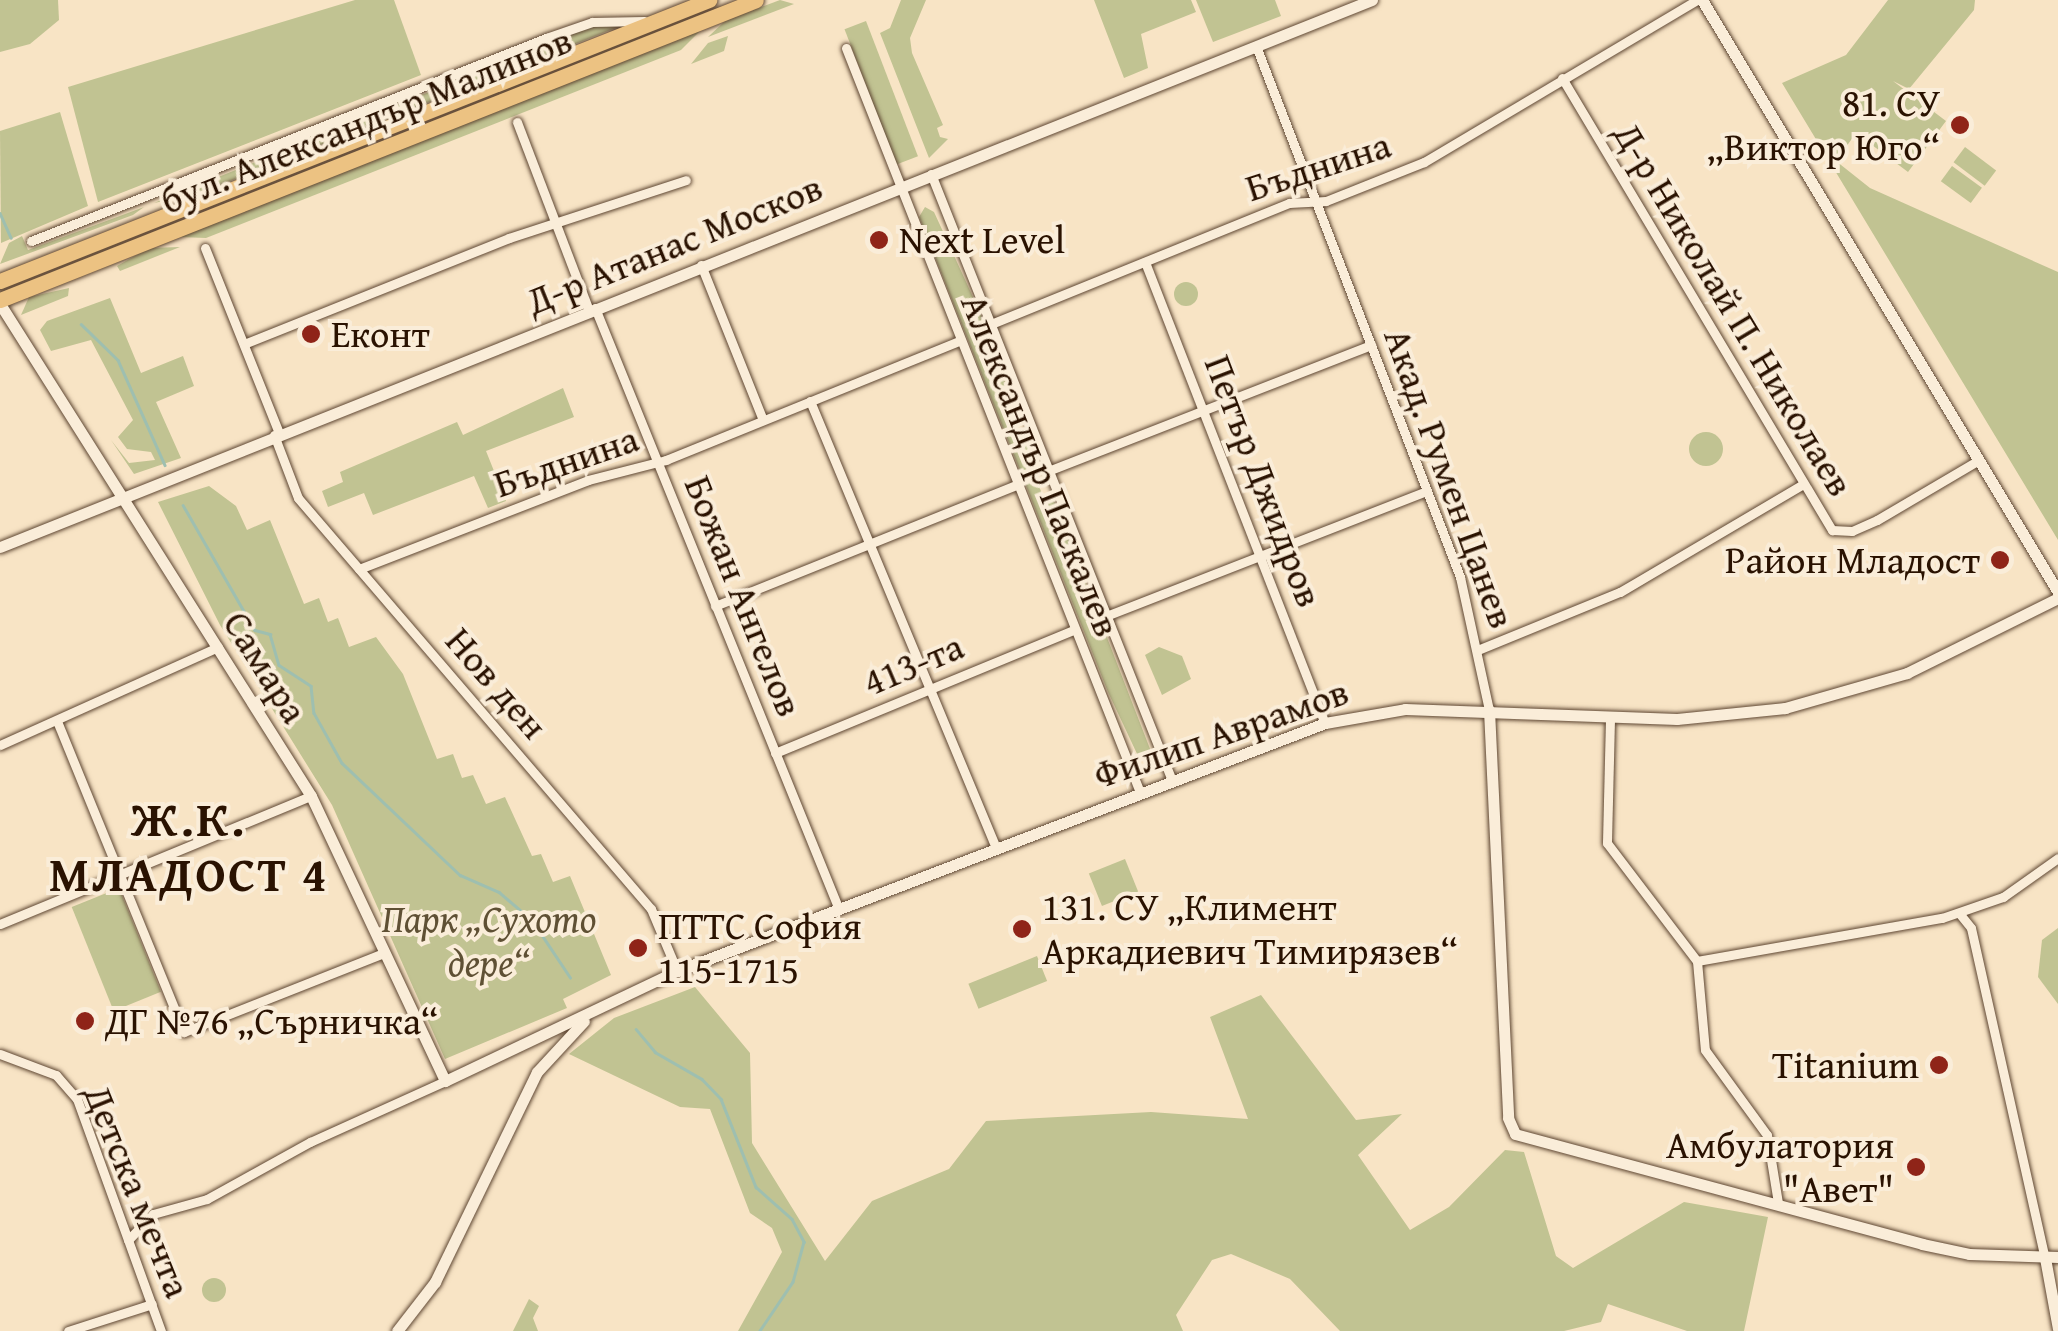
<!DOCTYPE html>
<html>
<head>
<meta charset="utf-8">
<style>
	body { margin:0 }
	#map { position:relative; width:2058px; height:1331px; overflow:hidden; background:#f8e4c5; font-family:"Gentium Book Plus",serif }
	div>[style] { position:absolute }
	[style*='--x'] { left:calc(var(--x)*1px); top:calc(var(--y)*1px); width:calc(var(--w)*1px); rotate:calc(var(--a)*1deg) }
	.green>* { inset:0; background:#c1c392; transform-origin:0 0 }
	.round { border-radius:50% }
	.stream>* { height:2.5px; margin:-1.25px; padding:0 1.25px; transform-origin:1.25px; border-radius:1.25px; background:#9ebfb0 }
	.roads { filter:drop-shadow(0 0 2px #5e4632) drop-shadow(0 0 2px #5e4632) }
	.minor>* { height:9px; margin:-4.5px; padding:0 4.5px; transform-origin:4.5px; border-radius:4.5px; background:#faedd9 }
	.tertiary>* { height:11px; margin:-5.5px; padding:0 5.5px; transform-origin:5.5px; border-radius:5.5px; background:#faedd9 }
	.primary>* { height:15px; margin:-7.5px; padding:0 7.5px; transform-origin:7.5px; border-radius:7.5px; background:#ecc282 }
	.dots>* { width:28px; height:28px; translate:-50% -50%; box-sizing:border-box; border:5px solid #faedd9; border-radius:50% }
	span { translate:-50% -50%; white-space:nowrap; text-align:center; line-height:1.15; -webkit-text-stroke:8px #faedd9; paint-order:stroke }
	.poi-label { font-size:38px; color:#2a1201 }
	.right { translate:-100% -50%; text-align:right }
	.left { translate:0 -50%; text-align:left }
	.street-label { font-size:38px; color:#2a1201 }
	.park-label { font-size:38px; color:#5f5034; font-style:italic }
	.district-label { font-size:48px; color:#2a1201; font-weight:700; letter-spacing:2.5px }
</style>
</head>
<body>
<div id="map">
	<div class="green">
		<i style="clip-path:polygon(0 0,58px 0,59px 20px,30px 44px,0 52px)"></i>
		<i style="clip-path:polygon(355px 0,394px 0,421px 75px,98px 202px,68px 87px)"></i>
		<i style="clip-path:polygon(780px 0,794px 4px,708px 37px,725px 21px)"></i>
		<i style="clip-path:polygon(901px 0,926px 0,910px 38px,912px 53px,943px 125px,937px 128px,940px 137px,948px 139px,929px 158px,880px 33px,890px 28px)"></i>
		<i style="clip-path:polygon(1094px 0,1191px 0,1196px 12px,1141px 34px,1148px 68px,1124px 78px)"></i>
		<i style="clip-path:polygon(1196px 0,1275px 0,1281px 16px,1213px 42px)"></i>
		<i style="clip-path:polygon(1888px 0,1975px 0,1974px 10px,1909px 89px,1893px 81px,1946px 121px,1908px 172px,1856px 133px,1836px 161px,1870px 188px,2058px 272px,2058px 540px,1782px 83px,1846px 55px)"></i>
		<i style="left:866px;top:21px;width:145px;height:23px;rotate:69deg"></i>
		<i style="clip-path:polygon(595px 25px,623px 25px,200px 193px,154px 203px)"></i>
		<i style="clip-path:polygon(702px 29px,681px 50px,206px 238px,180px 237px)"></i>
		<i style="clip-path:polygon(728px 36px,724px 51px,691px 64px,708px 43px)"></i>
		<i style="clip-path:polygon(60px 112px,88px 206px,1px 243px,0 131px)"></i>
		<i style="left:1965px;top:147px;width:39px;height:19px;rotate:37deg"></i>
		<i style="left:1952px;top:166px;width:37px;height:19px;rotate:36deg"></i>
		<i style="clip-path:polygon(144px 207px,133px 215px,0 264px,9px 243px,22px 236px,28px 250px)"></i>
		<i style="clip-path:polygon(925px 207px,934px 212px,979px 310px,1015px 401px,1004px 400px,1022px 443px,1032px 444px,1034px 449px,1024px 450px,1031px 465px,1039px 463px,1033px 472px,1043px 496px,1052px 496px,1058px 511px,1050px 515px,1059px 537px,1067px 534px,1152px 754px,1139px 758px,1108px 692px,919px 217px)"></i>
		<i style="clip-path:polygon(180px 247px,120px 271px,117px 266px,149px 248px)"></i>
		<i class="round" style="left:1174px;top:282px;width:24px;height:24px"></i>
		<i style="clip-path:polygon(69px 288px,68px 296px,21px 315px,29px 297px)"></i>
		<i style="clip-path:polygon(110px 298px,141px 373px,183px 356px,194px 386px,156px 402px,181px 458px,134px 474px,111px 440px,129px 463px,155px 460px,151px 452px,127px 449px,118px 437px,133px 420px,91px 340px,51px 351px,40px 330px,47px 321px)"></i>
		<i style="clip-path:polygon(563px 388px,574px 417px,486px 451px,506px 501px,488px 508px,474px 476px,373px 515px,364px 493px,328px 507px,322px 491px,343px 482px,340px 472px,457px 422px,463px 435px)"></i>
		<i class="round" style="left:1689px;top:432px;width:34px;height:34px"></i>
		<i style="clip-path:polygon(209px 486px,236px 506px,247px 530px,270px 520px,304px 604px,319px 598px,328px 622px,338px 618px,349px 647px,376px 637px,403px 674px,437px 759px,453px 754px,462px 778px,473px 775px,486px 804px,505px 797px,532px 856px,541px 854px,553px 882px,570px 876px,611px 975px,563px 999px,567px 1008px,445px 1059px,332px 805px,220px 625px,158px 502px)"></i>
		<i style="clip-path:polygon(1159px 647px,1182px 656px,1191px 679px,1162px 695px,1145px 655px)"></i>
		<i style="left:1125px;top:859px;width:35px;height:39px;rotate:68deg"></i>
		<i style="left:119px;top:888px;width:112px;height:51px;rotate:68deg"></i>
		<i style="clip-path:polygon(2058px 928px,2058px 1004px,2038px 977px,2042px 940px)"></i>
		<i style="left:1037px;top:956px;width:27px;height:74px;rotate:68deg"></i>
		<i style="clip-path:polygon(695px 987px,750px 1053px,752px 1143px,825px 1261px,872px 1201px,949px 1169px,986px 1121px,1151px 1112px,1248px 1119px,1210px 1017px,1261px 995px,1356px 1120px,1402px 1114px,1358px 1155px,1410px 1230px,1449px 1207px,1505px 1150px,1524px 1152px,1556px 1256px,1573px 1268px,1684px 1202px,1768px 1217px,1744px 1331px,1687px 1331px,1608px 1304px,1601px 1322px,1564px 1331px,1340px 1331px,1290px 1279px,1231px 1254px,1212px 1260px,1176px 1315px,1183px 1331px,738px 1331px,782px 1252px,772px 1228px,750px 1213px,710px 1109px,680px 1107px,569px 1054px,614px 1018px)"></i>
		<i class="round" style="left:202px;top:1278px;width:24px;height:24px"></i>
		<i style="clip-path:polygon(529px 1299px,539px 1306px,533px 1318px,538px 1331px,513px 1331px)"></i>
	</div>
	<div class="stream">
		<i style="--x:0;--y:213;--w:27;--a:66"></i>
		<i style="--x:81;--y:324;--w:52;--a:44.2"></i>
		<i style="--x:118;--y:360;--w:115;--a:65.9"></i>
		<i style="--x:183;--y:505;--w:144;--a:60.1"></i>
		<i style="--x:255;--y:630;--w:16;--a:15"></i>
		<i style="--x:270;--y:634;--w:32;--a:74"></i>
		<i style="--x:279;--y:665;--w:38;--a:33"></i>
		<i style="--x:311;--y:686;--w:27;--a:84"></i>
		<i style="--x:314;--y:713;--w:57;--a:60.8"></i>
		<i style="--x:342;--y:763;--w:163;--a:43.5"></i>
		<i style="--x:460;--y:875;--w:43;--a:23.6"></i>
		<i style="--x:499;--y:892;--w:43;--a:40.3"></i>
		<i style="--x:532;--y:920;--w:69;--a:56.3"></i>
		<i style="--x:636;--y:1029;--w:30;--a:50"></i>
		<i style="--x:655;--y:1052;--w:54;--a:29.9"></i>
		<i style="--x:702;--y:1079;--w:28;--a:46"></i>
		<i style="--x:721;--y:1099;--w:95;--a:68.3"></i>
		<i style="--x:756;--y:1187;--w:48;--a:41.6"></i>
		<i style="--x:792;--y:1219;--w:26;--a:62"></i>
		<i style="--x:804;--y:1242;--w:41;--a:105.4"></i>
		<i style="--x:793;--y:1282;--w:59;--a:124"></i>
	</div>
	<div class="roads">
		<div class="minor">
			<i style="--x:1256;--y:46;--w:569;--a:68.98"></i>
			<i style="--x:1460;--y:577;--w:136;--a:77.7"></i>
			<i style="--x:846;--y:48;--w:798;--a:68.45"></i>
			<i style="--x:1562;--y:78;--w:527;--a:59.15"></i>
			<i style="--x:1832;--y:530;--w:20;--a:3"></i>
			<i style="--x:1852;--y:531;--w:27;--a:-24"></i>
			<i style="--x:1877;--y:520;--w:118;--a:-30.5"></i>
			<i style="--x:517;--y:122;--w:202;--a:69.1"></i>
			<i style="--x:931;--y:174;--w:650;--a:68.33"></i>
			<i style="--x:31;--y:241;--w:554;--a:-21.51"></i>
			<i style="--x:546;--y:38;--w:49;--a:-19.2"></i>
			<i style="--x:592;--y:22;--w:52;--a:-1.1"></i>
			<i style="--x:205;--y:248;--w:199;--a:68.2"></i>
			<i style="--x:1145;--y:262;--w:495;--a:68.7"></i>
			<i style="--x:701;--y:265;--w:167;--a:68.2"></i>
			<i style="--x:595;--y:308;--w:646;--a:67.92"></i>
			<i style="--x:991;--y:324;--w:322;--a:-22.1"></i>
			<i style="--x:1289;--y:203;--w:37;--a:-3"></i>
			<i style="--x:1326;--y:201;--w:105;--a:-21.7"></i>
			<i style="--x:1424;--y:162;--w:317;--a:-30.7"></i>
			<i style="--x:244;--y:344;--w:285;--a:-21.8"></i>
			<i style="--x:509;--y:238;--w:186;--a:-18.1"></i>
			<i style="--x:810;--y:401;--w:482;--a:67.4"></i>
			<i style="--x:274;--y:435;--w:67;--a:69.1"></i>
			<i style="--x:298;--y:498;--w:542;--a:49.34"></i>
			<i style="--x:651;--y:909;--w:67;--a:67.2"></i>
			<i style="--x:1048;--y:471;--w:347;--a:-21.3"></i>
			<i style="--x:359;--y:569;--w:246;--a:-21.2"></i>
			<i style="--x:588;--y:480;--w:81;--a:-14.4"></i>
			<i style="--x:666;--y:460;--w:316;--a:-22.1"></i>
			<i style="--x:715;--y:606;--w:324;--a:-21.9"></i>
			<i style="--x:1106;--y:616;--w:344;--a:-21.3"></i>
			<i style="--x:1480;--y:649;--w:151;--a:-22.2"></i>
			<i style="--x:1620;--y:592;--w:211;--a:-30.5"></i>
			<i style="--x:1610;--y:719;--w:124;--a:91.4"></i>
			<i style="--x:1607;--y:843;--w:148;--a:52.7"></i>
			<i style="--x:1697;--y:961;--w:89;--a:84.9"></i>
			<i style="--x:1705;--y:1050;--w:105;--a:53.9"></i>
			<i style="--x:1767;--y:1135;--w:69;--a:80.8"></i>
			<i style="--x:57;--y:721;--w:336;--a:67.8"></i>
			<i style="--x:184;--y:1032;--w:215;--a:-21.6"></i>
			<i style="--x:0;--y:745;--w:239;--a:-24.2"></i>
			<i style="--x:775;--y:753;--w:323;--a:-22.4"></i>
			<i style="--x:1959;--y:913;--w:19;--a:51"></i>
			<i style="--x:1971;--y:928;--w:338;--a:77.4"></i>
			<i style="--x:0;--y:924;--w:336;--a:-22.4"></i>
			<i style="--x:1697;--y:961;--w:249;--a:-10"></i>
			<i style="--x:1942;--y:918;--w:65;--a:-19"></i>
			<i style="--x:2003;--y:897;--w:67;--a:-35.3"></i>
			<i style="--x:0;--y:1054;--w:60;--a:20.6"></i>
			<i style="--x:56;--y:1075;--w:32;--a:49"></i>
			<i style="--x:77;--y:1099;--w:247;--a:70.1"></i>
			<i style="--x:128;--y:1240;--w:36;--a:-46"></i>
			<i style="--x:153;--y:1214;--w:56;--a:-15.5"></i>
			<i style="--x:207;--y:1199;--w:118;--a:-29"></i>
			<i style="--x:310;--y:1142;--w:148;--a:-24.3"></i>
			<i style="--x:68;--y:1331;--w:88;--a:-17.8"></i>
		</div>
		<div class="tertiary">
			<i style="--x:1702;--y:0;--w:691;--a:58.98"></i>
			<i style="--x:0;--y:304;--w:582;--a:57.7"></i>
			<i style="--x:311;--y:796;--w:315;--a:64.8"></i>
			<i style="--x:445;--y:1081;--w:257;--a:-25.4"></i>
			<i style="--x:677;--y:971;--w:694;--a:-20.94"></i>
			<i style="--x:1325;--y:723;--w:81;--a:-9.9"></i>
			<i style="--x:1405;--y:709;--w:272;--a:2.1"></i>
			<i style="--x:1677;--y:719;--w:109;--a:-5.8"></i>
			<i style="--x:1785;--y:708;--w:127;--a:-16"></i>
			<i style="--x:1907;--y:673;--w:169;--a:-26.4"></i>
			<i style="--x:0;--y:547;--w:1477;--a:-21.74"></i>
			<i style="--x:1489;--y:710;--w:408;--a:87.3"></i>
			<i style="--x:1508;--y:1118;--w:17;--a:66"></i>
			<i style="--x:1515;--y:1134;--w:422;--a:15.1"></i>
			<i style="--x:1922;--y:1244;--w:48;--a:12"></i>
			<i style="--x:1969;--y:1254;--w:89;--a:1.9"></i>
			<i style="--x:2045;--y:1258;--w:72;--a:79.6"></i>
			<i style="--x:397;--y:1331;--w:62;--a:-52.2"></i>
			<i style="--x:435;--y:1282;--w:233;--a:-64.1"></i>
			<i style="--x:537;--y:1072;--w:69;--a:-47.3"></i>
		</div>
		<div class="primary">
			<i style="--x:0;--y:281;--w:763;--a:-21.62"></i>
			<i style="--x:0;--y:300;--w:813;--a:-21.64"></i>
		</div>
	</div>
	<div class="dots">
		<i style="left:1960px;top:125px;background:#8f2418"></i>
		<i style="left:879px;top:240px;background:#8f2418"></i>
		<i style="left:311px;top:334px;background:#8f2418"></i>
		<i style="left:2000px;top:560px;background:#8f2418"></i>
		<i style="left:1022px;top:929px;background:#8f2418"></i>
		<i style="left:638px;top:948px;background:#8f2418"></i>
		<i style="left:85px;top:1021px;background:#8f2418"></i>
		<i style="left:1939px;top:1065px;background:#8f2418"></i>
		<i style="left:1916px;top:1167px;background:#8f2418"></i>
	</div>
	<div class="poi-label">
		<span class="right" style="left:1940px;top:125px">81. СУ<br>„Виктор Юго“</span>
		<span class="left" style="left:899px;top:240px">Next Level</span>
		<span class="left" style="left:331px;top:334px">Еконт</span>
		<span class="right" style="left:1980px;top:560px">Район Младост</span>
		<span class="left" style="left:1042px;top:929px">131. СУ „Климент<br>Аркадиевич Тимирязев“</span>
		<span class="left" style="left:658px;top:948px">ПТТС София<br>115-1715</span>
		<span class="left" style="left:105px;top:1021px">ДГ №76 „Сърничка“</span>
		<span class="right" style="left:1919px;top:1065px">Titanium</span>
		<span class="right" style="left:1894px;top:1167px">Амбулатория<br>"Авет"</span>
	</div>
	<div class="street-label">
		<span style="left:366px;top:120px;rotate:-22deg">бул. Александър Малинов</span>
		<span style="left:1318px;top:166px;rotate:-18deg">Бъднина</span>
		<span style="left:674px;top:244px;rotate:-22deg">Д-р Атанас Москов</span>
		<span style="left:1734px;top:309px;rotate:59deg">Д-р Николай П. Николаев</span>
		<span style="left:566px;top:461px;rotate:-19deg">Бъднина</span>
		<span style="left:1041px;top:465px;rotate:68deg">Александър Паскалев</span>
		<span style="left:1450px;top:478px;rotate:70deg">Акад. Румен Цанев</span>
		<span style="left:1264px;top:481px;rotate:69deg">Петър Джидров</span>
		<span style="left:744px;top:596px;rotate:68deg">Божан Ангелов</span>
		<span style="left:913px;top:664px;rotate:-23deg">413-та</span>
		<span style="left:266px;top:667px;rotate:58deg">Самара</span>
		<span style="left:497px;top:683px;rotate:49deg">Нов ден</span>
		<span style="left:1221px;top:733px;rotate:-19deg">Филип Аврамов</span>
		<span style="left:138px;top:1191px;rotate:68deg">Детска мечта</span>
	</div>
	<div class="park-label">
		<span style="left:489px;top:941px">Парк „Сухото<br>дере“</span>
	</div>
	<div class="district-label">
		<span style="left:189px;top:846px">Ж.К.<br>МЛАДОСТ 4</span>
	</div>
</div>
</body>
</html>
